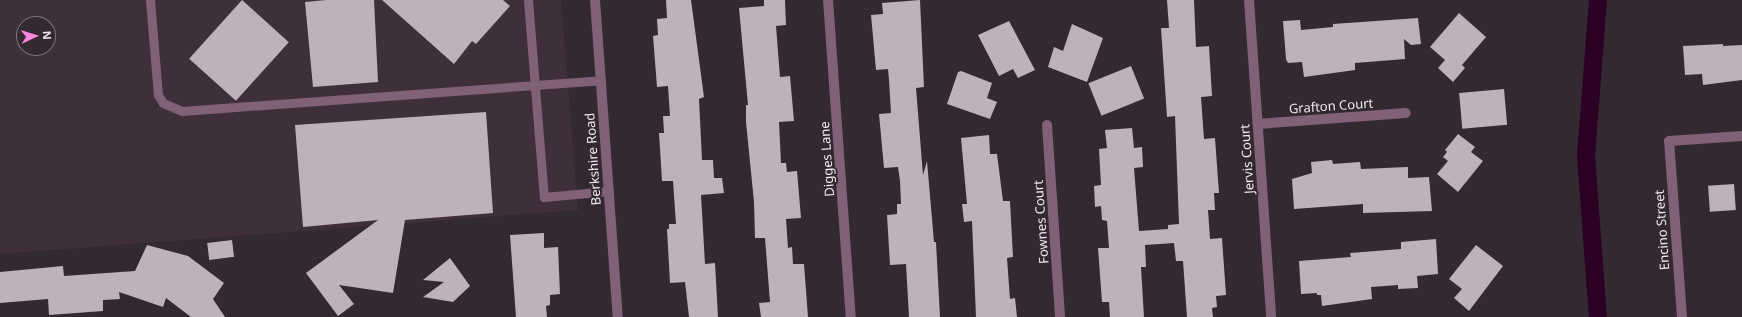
<!DOCTYPE html>
<html>
<head>
<meta charset="utf-8">
<style>
	body { margin:0 }
	#map { position:relative; width:1742px; height:317px; overflow:hidden; background:#332931; font-family:"Noto Sans",sans-serif }
	div>[style] { position:absolute }
	[style*='--x'] { left:calc(var(--x)*1px); top:calc(var(--y)*1px); width:calc(var(--w)*1px); rotate:calc(var(--a)*1deg) }
	.built>* { inset:0; background:#3f2f3b }
	.canal>* { height:18px; margin:-9px; padding:0 9px; transform-origin:9px; border-radius:9px; background:#2c0024 }
	.building>* { inset:0; background:#beb1ba; transform-origin:0 0 }
	.service>* { height:9px; margin:-4.5px; padding:0 4.5px; transform-origin:4.5px; border-radius:4.5px; background:#806178 }
	.minor>* { height:10px; margin:-5px; padding:0 5px; transform-origin:5px; border-radius:5px; background:#806178 }
	span { translate:-50% -50%; white-space:nowrap; text-align:center; line-height:1.15; -webkit-text-stroke:4px #332931; paint-order:stroke }
	.street-label { font-size:13px; color:#ede6eb }
	.north { position:absolute; left:16px; top:16px; width:40px; height:40px; box-sizing:border-box; background:#332931; border:1px solid #7d757b; border-radius:50%; rotate:86deg; font-size:11px; font-weight:700; line-height:16px; text-align:center; color:#ede6eb }
	.north::after { content:''; display:block; margin:auto; width:14px; height:18px; background:#fd86e2; clip-path:polygon(50% 0,100% 100%,50% 72%,0 100%) }
</style>
</head>
<body>
<div id="map">
	<div class="built">
		<i style="clip-path:polygon(evenodd,0 0,561px 0,578px 210px,0 254px,0 0,24px 24px,48px 24px,48px 48px,24px 48px,24px 24px)"></i>
	</div>
	<div class="canal">
		<i style="--x:1598;--y:0;--w:155;--a:94.4"></i>
		<i style="--x:1586;--y:155;--w:162;--a:85.8"></i>
	</div>
	<div class="building">
		<i style="left:242px;top:0;width:63px;height:79px;rotate:42deg"></i>
		<i style="clip-path:polygon(326px 0,374px 0,378px 82px,313px 87px,305px 2px)"></i>
		<i style="clip-path:polygon(382px 0,503px 0,510px 6px,476px 44px,472px 41px,454px 64px)"></i>
		<i style="clip-path:polygon(666px 0,691px 0,704px 97px,699px 99px,702px 160px,713px 160px,714px 178px,722px 178px,724px 193px,701px 195px,705px 264px,715px 263px,718px 317px,689px 317px,685px 282px,670px 283px,667px 229px,669px 229px,669px 224px,676px 224px,673px 181px,662px 181px,659px 133px,664px 133px,663px 116px,670px 116px,668px 86px,657px 87px,653px 36px,658px 35px,657px 19px,667px 18px)"></i>
		<i style="clip-path:polygon(764px 0,785px 0,786px 25px,776px 26px,780px 77px,790px 76px,794px 121px,779px 122px,781px 163px,786px 163px,787px 172px,797px 171px,801px 218px,786px 219px,788px 248px,792px 247px,793px 264px,804px 264px,808px 317px,761px 317px,759px 303px,770px 302px,765px 238px,755px 238px,754px 202px,746px 122px,746px 105px,748px 105px,739px 8px,764px 6px)"></i>
		<i style="clip-path:polygon(920px 0,924px 87px,916px 88px,923px 175px,927px 161px,934px 242px,936px 242px,940px 317px,909px 317px,906px 264px,890px 265px,887px 215px,897px 214px,897px 204px,901px 204px,900px 181px,898px 167px,884px 168px,879px 114px,891px 113px,889px 80px,888px 69px,876px 70px,871px 15px,883px 14px,882px 3px)"></i>
		<i style="clip-path:polygon(1167px 0,1194px 0,1196px 47px,1209px 46px,1212px 96px,1201px 97px,1204px 139px,1215px 138px,1219px 193px,1214px 193px,1215px 210px,1208px 210px,1210px 239px,1222px 238px,1226px 295px,1216px 296px,1217px 307px,1212px 308px,1213px 317px,1187px 317px,1183px 261px,1176px 261px,1174px 243px,1145px 245px,1146px 267px,1141px 267px,1144px 317px,1110px 317px,1109px 302px,1102px 302px,1098px 248px,1109px 248px,1107px 221px,1102px 220px,1101px 206px,1095px 207px,1094px 186px,1101px 185px,1099px 149px,1107px 148px,1105px 130px,1132px 128px,1134px 148px,1142px 147px,1143px 167px,1134px 168px,1139px 231px,1168px 229px,1168px 225px,1179px 224px,1175px 116px,1167px 117px,1161px 28px,1169px 28px)"></i>
		<i style="clip-path:polygon(1459px 13px,1486px 37px,1462px 65px,1465px 68px,1453px 82px,1438px 68px,1445px 60px,1430px 47px)"></i>
		<i style="clip-path:polygon(1418px 18px,1421px 44px,1411px 45px,1404px 39px,1405px 59px,1355px 63px,1355px 70px,1304px 77px,1302px 62px,1288px 63px,1286px 59px,1283px 21px,1300px 20px,1301px 30px,1333px 27px,1333px 24px)"></i>
		<i style="clip-path:polygon(1009px 21px,1035px 70px,1018px 78px,1013px 69px,999px 76px,978px 35px)"></i>
		<i style="clip-path:polygon(1072px 24px,1103px 38px,1087px 82px,1048px 67px,1054px 47px,1063px 51px)"></i>
		<i style="clip-path:polygon(1723px 44px,1723px 46px,1742px 45px,1742px 80px,1703px 85px,1702px 74px,1685px 75px,1683px 46px)"></i>
		<i style="left:1131px;top:66px;width:35px;height:46px;rotate:68deg"></i>
		<i style="clip-path:polygon(961px 71px,992px 83px,987px 98px,997px 102px,990px 119px,947px 104px,958px 72px)"></i>
		<i style="left:1504px;top:89px;width:36px;height:45px;rotate:85deg"></i>
		<i style="clip-path:polygon(486px 112px,493px 213px,405px 220px,393px 293px,339px 285px,354px 304px,338px 316px,306px 273px,378px 220px,303px 227px,295px 125px)"></i>
		<i style="clip-path:polygon(1458px 134px,1475px 147px,1471px 152px,1483px 161px,1458px 192px,1437px 174px,1448px 161px,1443px 157px,1447px 152px,1445px 150px)"></i>
		<i style="clip-path:polygon(989px 135px,990px 154px,997px 154px,1003px 201px,1010px 201px,1013px 257px,1007px 258px,1010px 299px,1015px 298px,1017px 317px,976px 317px,972px 221px,964px 222px,962px 204px,967px 204px,961px 138px)"></i>
		<i style="clip-path:polygon(1332px 160px,1333px 164px,1360px 162px,1361px 169px,1408px 167px,1408px 178px,1429px 177px,1432px 211px,1363px 213px,1363px 204px,1294px 209px,1292px 179px,1312px 173px,1311px 162px)"></i>
		<i style="left:1734px;top:184px;width:26px;height:26px;rotate:86deg"></i>
		<i style="clip-path:polygon(544px 233px,544px 248px,558px 247px,560px 294px,550px 295px,550px 305px,546px 306px,547px 317px,516px 317px,510px 235px)"></i>
		<i style="clip-path:polygon(1436px 239px,1438px 274px,1417px 276px,1418px 288px,1398px 289px,1398px 285px,1371px 287px,1372px 299px,1322px 306px,1321px 295px,1317px 295px,1317px 293px,1301px 294px,1299px 261px,1351px 257px,1350px 253px,1401px 249px,1401px 242px)"></i>
		<i style="left:232px;top:240px;width:17px;height:25px;rotate:83deg"></i>
		<i style="clip-path:polygon(147px 245px,188px 256px,224px 283px,213px 299px,225px 317px,191px 317px,166px 298px,163px 307px,119px 292px,120px 299px,103px 300px,103px 311px,49px 315px,48px 299px,0 303px,0 272px,63px 266px,64px 276px,135px 271px)"></i>
		<i style="clip-path:polygon(1476px 245px,1503px 266px,1469px 311px,1454px 298px,1462px 289px,1449px 279px)"></i>
		<i style="clip-path:polygon(450px 258px,470px 286px,453px 302px,423px 297px,444px 282px,423px 280px)"></i>
	</div>
	<div class="service">
		<i style="--x:150;--y:0;--w:95;--a:85.2"></i>
		<i style="--x:158;--y:95;--w:9;--a:58"></i>
		<i style="--x:163;--y:103;--w:21;--a:23"></i>
		<i style="--x:182;--y:111;--w:420;--a:-4.2"></i>
		<i style="--x:528;--y:0;--w:198;--a:85.4"></i>
		<i style="--x:544;--y:197;--w:65;--a:-5.3"></i>
	</div>
	<div class="minor">
		<i style="--x:595;--y:0;--w:318;--a:85.9"></i>
		<i style="--x:828;--y:0;--w:318;--a:85.9"></i>
		<i style="--x:1249;--y:0;--w:318;--a:86"></i>
		<i style="--x:1258;--y:124;--w:148;--a:-4.3"></i>
		<i style="--x:1047;--y:125;--w:192;--a:86.1"></i>
		<i style="--x:1682;--y:317;--w:176;--a:-94.2"></i>
		<i style="--x:1669;--y:141;--w:73;--a:-3.9"></i>
	</div>
	<div class="street-label">
		<span style="left:1331px;top:106px;rotate:-4deg">Grafton Court</span>
		<span style="left:593px;top:159px;rotate:-94deg">Berkshire Road</span>
		<span style="left:827px;top:159px;rotate:-94deg">Digges Lane</span>
		<span style="left:1247px;top:159px;rotate:-94deg">Jervis Court</span>
		<span style="left:1041px;top:222px;rotate:-94deg">Fownes Court</span>
		<span style="left:1662px;top:230px;rotate:-94deg">Encino Street</span>
	</div>
	<div class="north">N</div>
</div>
</body>
</html>
